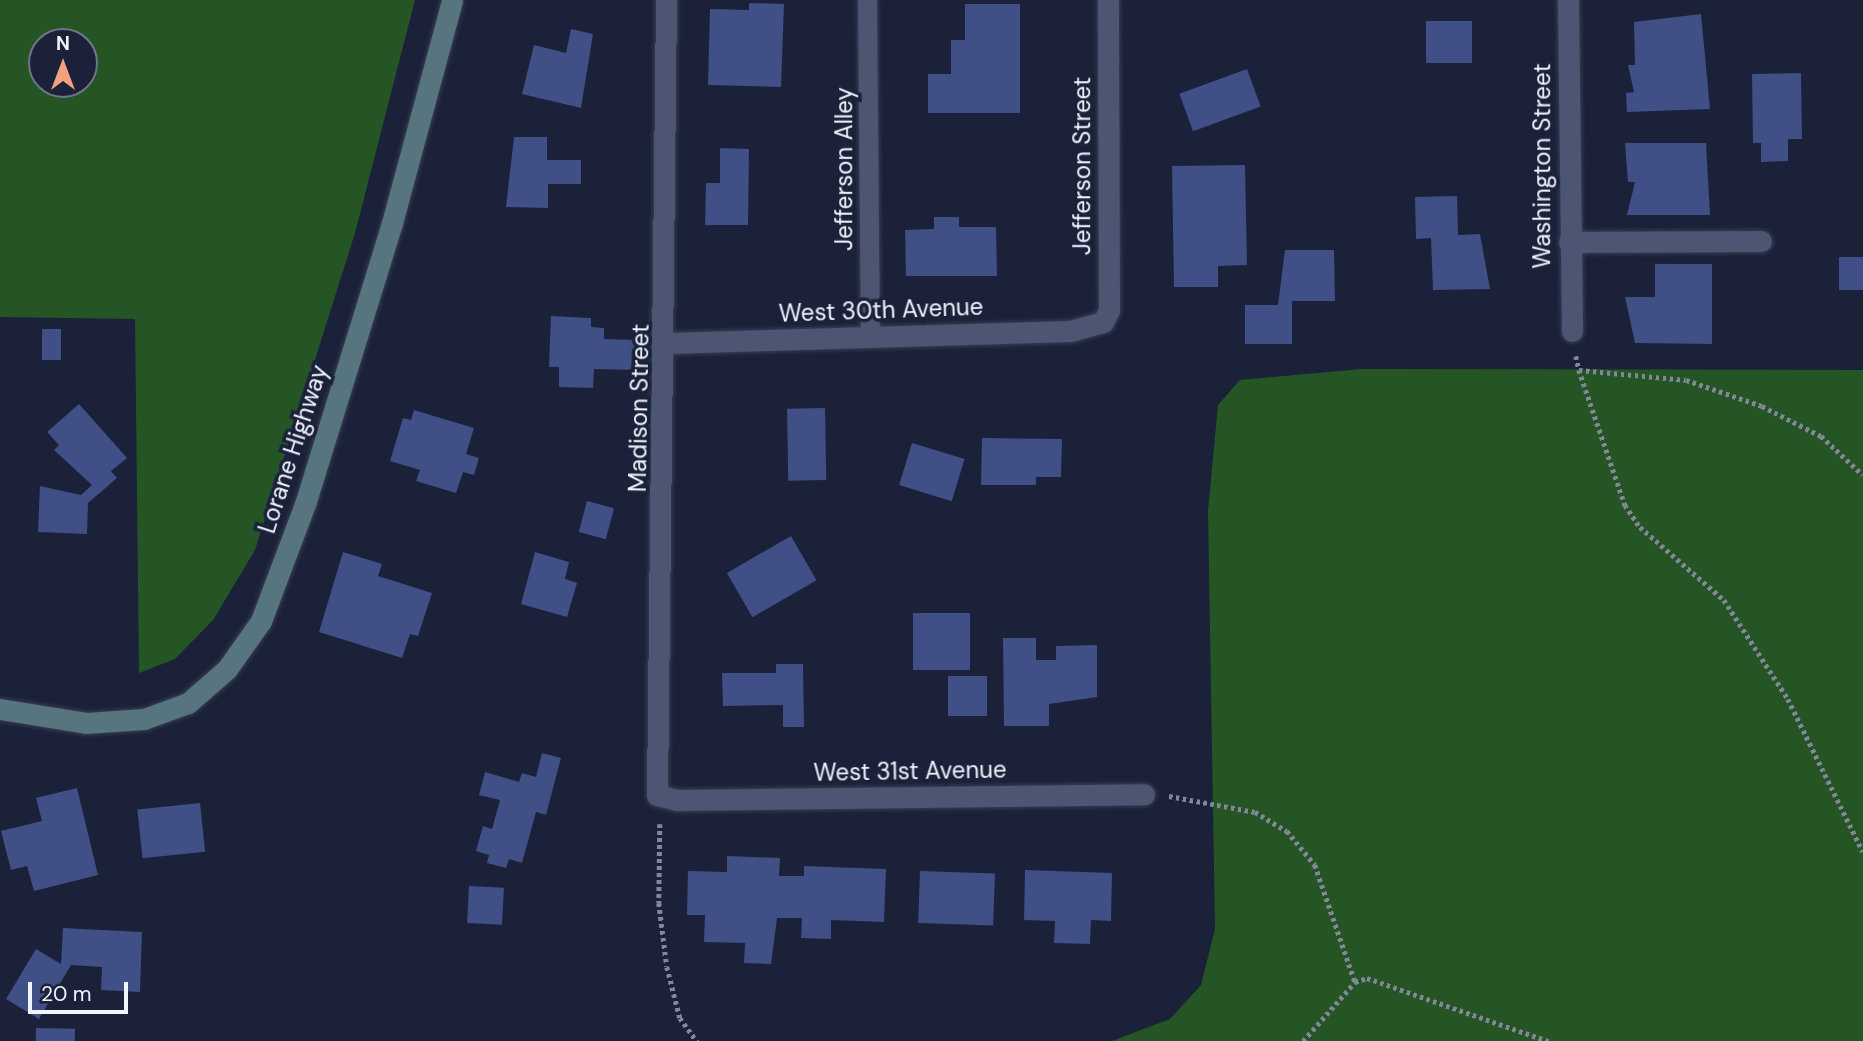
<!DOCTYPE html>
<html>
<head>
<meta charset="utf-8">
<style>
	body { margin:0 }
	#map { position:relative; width:1863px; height:1041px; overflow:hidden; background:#1a2139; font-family:"DM Sans",sans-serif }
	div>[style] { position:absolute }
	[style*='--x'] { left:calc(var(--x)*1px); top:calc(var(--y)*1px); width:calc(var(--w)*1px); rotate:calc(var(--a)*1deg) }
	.forest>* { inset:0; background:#255525 }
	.building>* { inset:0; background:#404f86; transform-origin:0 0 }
	.path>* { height:4.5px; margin-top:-2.25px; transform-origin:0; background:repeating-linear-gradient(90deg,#828799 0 3.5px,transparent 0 7px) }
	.roads { filter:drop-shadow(0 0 2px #393d51) drop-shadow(0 0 2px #393d51) }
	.lane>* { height:19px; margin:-9.5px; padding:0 9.5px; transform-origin:9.5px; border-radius:9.5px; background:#4c5572 }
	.street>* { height:21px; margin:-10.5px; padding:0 10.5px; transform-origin:10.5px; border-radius:10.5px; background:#4c5572 }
	.secondary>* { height:21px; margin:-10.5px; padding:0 10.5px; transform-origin:10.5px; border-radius:10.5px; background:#56757f }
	span { translate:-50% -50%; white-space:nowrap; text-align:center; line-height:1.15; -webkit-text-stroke:7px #1a2139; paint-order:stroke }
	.street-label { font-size:24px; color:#f0f4fe }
	.north { position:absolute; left:28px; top:28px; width:70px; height:70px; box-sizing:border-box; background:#1a2139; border:2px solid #707588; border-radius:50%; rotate:0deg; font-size:19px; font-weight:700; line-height:28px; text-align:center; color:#f0f4fe }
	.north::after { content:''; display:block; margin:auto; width:24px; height:32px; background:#f1a17d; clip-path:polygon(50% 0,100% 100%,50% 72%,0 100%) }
	.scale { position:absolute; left:28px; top:982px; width:100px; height:32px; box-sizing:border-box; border:4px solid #f0f4fe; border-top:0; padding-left:9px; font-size:21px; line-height:24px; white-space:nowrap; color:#f0f4fe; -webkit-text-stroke:5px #1a2139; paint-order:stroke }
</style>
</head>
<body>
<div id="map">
	<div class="forest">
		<i style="clip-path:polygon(evenodd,0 0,415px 0,355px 233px,255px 550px,213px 620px,175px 659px,139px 673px,135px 319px,0 317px,0 0,84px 42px,84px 84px,42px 84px,42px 42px,84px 42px)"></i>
		<i style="clip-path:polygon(1362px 369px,1863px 370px,1863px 1041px,1112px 1041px,1170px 1019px,1201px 985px,1215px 929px,1208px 511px,1218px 405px,1240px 380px)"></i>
	</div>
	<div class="building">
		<i style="clip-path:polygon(749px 3px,784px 4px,781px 87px,708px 85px,710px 9px,749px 10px)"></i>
		<i style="clip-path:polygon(965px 4px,1020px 4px,1020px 113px,928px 113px,928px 74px,951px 74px,951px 40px,965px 40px)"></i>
		<i style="clip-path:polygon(1701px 14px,1710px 109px,1627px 112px,1626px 93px,1634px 92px,1628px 65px,1635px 65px,1634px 22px)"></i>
		<i style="left:1426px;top:21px;width:46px;height:42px"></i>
		<i style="clip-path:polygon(571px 29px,593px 34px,581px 108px,522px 94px,534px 45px,566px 53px)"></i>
		<i style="left:1247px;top:69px;width:40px;height:72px;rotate:70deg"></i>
		<i style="clip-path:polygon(1801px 73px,1802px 139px,1788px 139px,1788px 161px,1761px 162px,1761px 143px,1753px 143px,1752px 74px)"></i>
		<i style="clip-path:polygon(514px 137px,547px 137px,547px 160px,581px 160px,581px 184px,548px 184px,548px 208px,506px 207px)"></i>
		<i style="clip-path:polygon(1625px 143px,1706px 143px,1710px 215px,1627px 215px,1635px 182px,1628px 182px)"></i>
		<i style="clip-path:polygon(720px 148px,749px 149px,748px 225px,705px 225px,706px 183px,720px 183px)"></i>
		<i style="clip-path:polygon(1245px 165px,1247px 265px,1218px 266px,1218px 287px,1174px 287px,1172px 166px)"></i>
		<i style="clip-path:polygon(1457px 196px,1458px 235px,1480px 234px,1490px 289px,1433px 290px,1431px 238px,1416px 239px,1415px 197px)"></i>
		<i style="clip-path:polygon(934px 217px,959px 217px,959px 227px,996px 227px,997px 276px,906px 276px,905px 230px,934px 229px)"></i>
		<i style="clip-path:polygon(1285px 250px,1334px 250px,1335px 301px,1292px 301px,1292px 344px,1245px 344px,1245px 305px,1278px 305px)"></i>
		<i style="left:1839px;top:257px;width:24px;height:33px"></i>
		<i style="clip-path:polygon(1655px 264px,1712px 264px,1712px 344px,1635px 343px,1625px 297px,1655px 297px)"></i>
		<i style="clip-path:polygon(551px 316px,591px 318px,591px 327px,604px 328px,604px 339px,636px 340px,635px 370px,594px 369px,593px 388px,559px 387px,559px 367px,549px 367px)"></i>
		<i style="left:42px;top:329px;width:19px;height:31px"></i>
		<i style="clip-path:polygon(79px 404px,127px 458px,111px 471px,117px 478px,88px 503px,87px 534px,38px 532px,40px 486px,81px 495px,92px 485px,54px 450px,59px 445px,47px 432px)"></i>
		<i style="left:825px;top:408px;width:72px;height:38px;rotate:89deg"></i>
		<i style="clip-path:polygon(414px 410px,474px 428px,466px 454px,479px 458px,474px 475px,463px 472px,456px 493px,416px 481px,420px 470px,390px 461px,403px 418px,411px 420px)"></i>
		<i style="clip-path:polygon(982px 438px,1062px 439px,1061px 477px,1036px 477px,1036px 485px,981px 485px)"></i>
		<i style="left:912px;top:443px;width:55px;height:44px;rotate:17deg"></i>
		<i style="left:587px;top:501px;width:28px;height:32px;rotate:15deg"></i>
		<i style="left:791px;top:536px;width:51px;height:74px;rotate:60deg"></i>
		<i style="clip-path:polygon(343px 552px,382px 564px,378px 576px,432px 593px,418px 636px,410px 634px,402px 658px,319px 632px)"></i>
		<i style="clip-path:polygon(535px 552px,569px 562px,565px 579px,577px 583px,567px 617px,521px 604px)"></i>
		<i style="left:913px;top:613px;width:57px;height:57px"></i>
		<i style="clip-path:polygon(1003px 638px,1036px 638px,1036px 660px,1056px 660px,1056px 646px,1097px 645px,1097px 697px,1049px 704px,1049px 726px,1004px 726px)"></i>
		<i style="clip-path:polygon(776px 664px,803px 664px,804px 727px,783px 727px,783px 705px,723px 706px,722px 673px,776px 673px)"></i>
		<i style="left:987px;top:676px;width:40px;height:39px;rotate:90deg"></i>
		<i style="clip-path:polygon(542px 753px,561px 758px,546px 815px,536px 812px,522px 863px,509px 859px,506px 868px,487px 863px,489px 855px,476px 851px,483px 826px,492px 829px,500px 800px,479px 795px,485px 772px,519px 782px,522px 773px,536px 777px)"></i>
		<i style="clip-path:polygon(77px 788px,98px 875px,34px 891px,27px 866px,11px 870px,1px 831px,42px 821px,36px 798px)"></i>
		<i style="left:200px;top:803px;width:49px;height:63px;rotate:84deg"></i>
		<i style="clip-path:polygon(727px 856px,780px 858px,779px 876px,804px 876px,804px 866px,886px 869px,884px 922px,831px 920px,831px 939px,801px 938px,802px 918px,777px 918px,771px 964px,744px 963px,745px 943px,704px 942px,705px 915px,687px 915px,688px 871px,727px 872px)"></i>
		<i style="clip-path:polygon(1025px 870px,1112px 873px,1111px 921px,1091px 920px,1090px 944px,1054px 943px,1055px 921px,1024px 920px)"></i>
		<i style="left:920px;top:871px;width:75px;height:52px;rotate:2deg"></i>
		<i style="left:469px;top:886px;width:35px;height:37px;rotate:3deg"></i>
		<i style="clip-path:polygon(63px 928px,142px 932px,140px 992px,101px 990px,102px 967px,71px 965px,39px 1019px,6px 999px,36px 949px,61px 964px)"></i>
		<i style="left:36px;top:1028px;width:39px;height:13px;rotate:1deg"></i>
	</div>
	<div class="path">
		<i style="--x:1576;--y:356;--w:14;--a:78"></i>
		<i style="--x:1579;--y:370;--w:107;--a:5.3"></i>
		<i style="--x:1686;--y:380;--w:80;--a:18.9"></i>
		<i style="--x:1762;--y:406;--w:66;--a:27"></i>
		<i style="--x:1821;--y:436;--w:57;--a:42.9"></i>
		<i style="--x:1579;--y:370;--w:143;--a:71.2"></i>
		<i style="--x:1625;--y:505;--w:27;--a:56"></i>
		<i style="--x:1640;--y:527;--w:111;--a:41"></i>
		<i style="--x:1724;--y:600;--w:118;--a:57.1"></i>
		<i style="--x:1788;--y:699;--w:170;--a:63.9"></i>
		<i style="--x:1169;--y:796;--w:87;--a:10.5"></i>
		<i style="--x:1255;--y:812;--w:37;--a:31"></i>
		<i style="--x:1287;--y:831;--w:44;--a:50.5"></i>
		<i style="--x:1315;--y:865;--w:124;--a:71.1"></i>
		<i style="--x:660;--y:824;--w:79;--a:90.7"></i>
		<i style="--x:659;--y:903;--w:64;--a:82.9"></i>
		<i style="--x:667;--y:967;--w:53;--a:75.7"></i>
		<i style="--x:680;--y:1018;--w:29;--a:54"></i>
		<i style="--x:1303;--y:1041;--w:79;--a:-48.6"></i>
		<i style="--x:1355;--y:982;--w:13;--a:-18"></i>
		<i style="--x:1367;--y:978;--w:192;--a:19.2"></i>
	</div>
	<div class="roads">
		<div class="lane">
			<i style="--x:867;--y:1;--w:335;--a:89.5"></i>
		</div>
		<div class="street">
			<i style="--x:666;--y:0;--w:795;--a:90.65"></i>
			<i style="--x:657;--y:795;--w:21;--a:14"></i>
			<i style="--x:677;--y:800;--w:467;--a:-0.7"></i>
			<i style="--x:1568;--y:0;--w:331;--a:89.3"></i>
			<i style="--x:1569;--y:242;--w:192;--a:-0.3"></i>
			<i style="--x:667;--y:343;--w:403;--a:-1.7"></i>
			<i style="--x:1070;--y:331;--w:34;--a:-15"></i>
			<i style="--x:1103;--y:322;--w:13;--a:-63"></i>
			<i style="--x:1109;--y:310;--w:310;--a:-90.2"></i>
		</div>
		<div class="secondary">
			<i style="--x:0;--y:709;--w:87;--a:9.2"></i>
			<i style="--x:86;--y:723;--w:58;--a:-3.9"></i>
			<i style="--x:144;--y:719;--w:47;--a:-20"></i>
			<i style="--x:188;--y:703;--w:52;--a:-41.1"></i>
			<i style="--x:227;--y:669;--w:59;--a:-54.7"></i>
			<i style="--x:261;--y:621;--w:128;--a:-69.4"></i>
			<i style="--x:306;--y:501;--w:291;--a:-72.8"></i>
			<i style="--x:392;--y:223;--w:231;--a:-74.9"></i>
		</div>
	</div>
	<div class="street-label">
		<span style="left:1082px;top:166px;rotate:-90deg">Jefferson Street</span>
		<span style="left:1542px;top:166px;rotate:-90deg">Washington Street</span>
		<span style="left:844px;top:169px;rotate:-90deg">Jefferson Alley</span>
		<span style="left:881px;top:310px;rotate:-2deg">West 30th Avenue</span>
		<span style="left:639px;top:408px;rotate:-89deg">Madison Street</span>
		<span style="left:293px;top:449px;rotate:-72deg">Lorane Highway</span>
		<span style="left:910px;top:771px;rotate:-1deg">West 31st Avenue</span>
	</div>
	<div class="north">N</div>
	<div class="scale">20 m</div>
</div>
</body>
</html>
